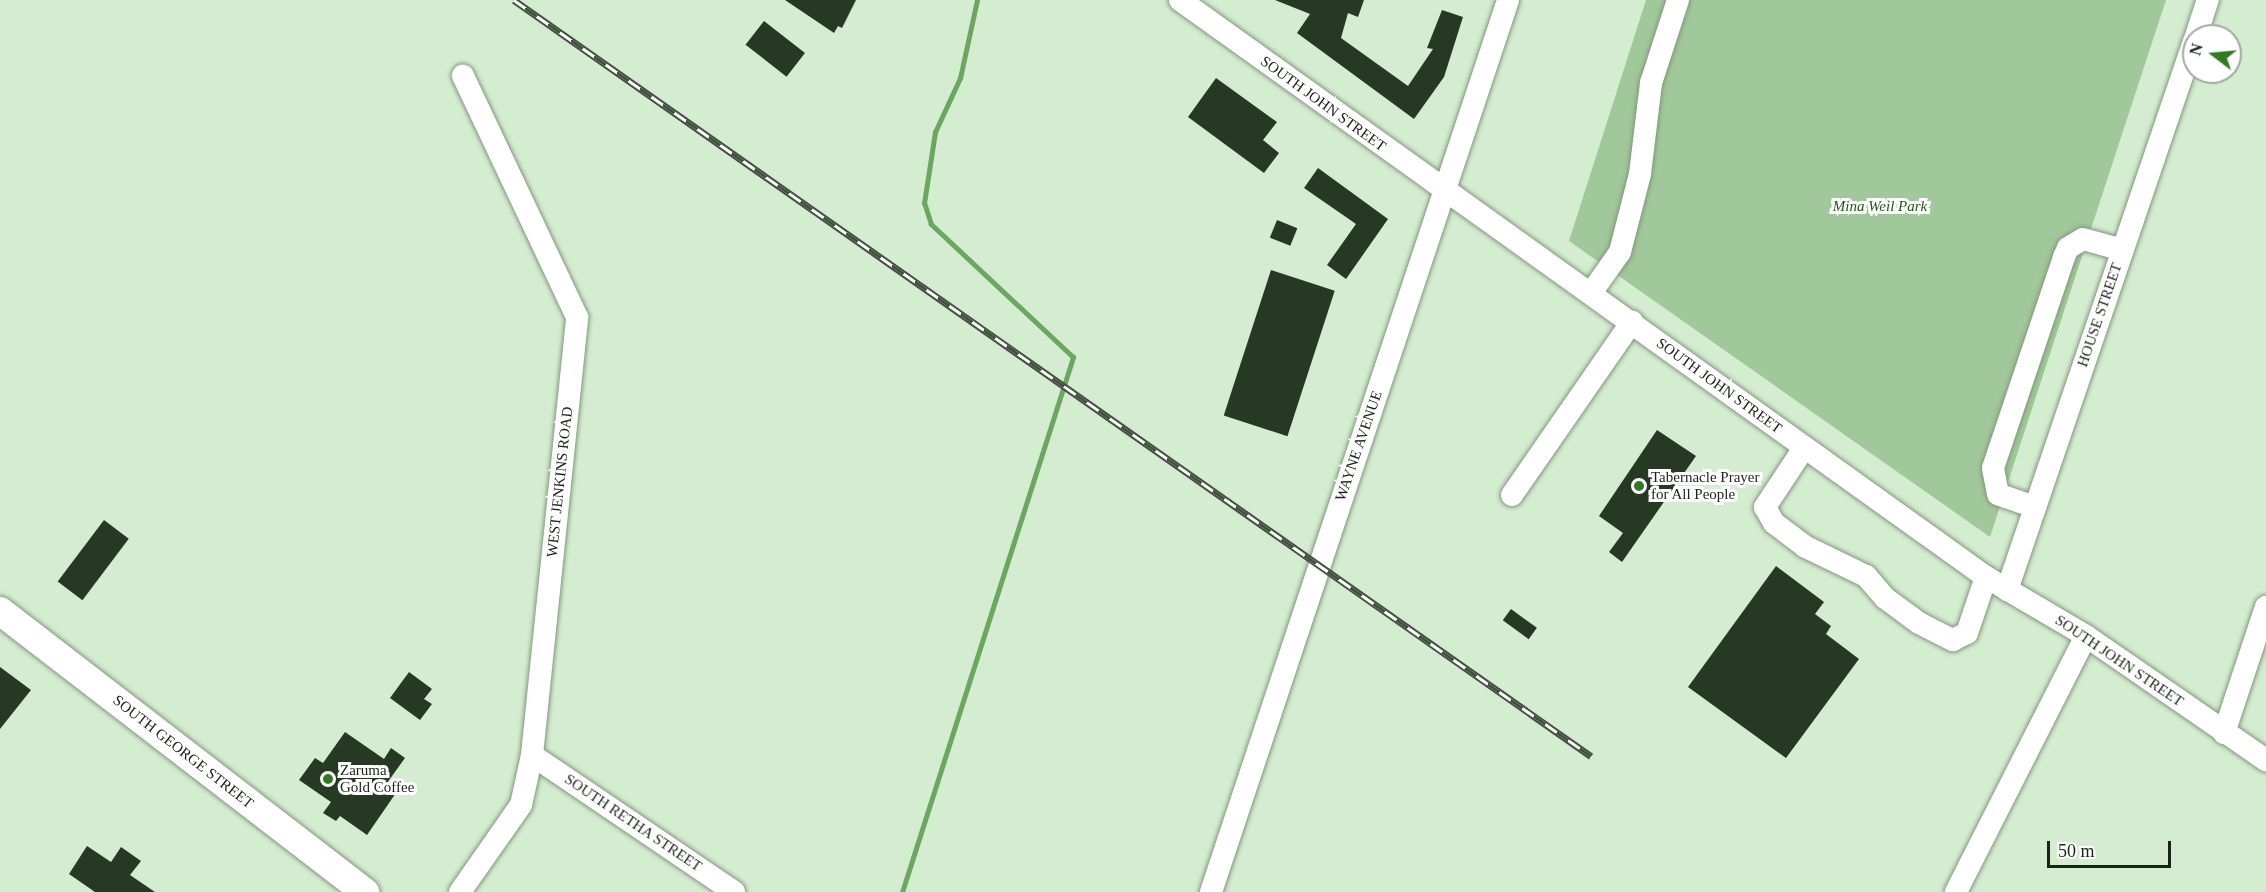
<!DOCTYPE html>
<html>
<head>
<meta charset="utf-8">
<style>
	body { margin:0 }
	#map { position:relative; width:2266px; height:892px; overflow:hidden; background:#d4ecd0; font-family:"Times New Roman",serif }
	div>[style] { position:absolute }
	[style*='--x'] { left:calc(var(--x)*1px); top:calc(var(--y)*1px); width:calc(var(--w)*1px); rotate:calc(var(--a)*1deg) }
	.green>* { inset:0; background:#a1c89a }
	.stream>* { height:5px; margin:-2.5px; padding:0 2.5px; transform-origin:2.5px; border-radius:2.5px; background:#6ca762 }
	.building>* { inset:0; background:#263923; transform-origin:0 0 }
	.roads { filter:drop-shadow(0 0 2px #82987e) drop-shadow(0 0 2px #82987e) }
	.minor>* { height:22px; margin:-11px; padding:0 11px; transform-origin:11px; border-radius:11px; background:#fff }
	.major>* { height:28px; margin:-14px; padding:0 14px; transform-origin:14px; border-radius:14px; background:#fff }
	.rail>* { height:7px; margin-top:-3.5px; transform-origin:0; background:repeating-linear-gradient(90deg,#fff 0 14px,#445042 0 28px); box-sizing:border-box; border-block:2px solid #445042 }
	.dots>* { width:16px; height:16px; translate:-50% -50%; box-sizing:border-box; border:3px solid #fff; border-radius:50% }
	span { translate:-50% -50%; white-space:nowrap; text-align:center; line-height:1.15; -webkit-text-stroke:6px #fff; paint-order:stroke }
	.street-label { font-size:15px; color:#1b2319 }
	.park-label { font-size:15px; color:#1f5814; font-style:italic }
	.poi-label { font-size:15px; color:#1b2319 }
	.left { translate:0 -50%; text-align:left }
	.north { position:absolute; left:2182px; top:24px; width:60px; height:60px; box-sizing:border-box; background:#fff; border:2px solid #a4a7a3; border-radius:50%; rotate:286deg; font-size:16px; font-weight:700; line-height:24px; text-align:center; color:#1b2319 }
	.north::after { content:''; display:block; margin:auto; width:21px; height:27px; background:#307b22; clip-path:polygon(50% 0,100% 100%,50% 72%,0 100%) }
	.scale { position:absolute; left:2047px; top:841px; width:124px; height:27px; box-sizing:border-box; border:3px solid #1b2319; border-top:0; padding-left:8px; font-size:18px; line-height:21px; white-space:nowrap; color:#1b2319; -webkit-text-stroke:4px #fff; paint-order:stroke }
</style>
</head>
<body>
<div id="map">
	<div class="green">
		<i style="clip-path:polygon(1646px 0,2166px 0,1990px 537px,1569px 241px)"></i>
	</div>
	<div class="stream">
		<i style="--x:902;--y:892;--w:562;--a:-72.27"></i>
		<i style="--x:1073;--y:357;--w:195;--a:-136.9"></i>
		<i style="--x:931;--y:224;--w:22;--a:-108"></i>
		<i style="--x:924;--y:203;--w:72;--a:-81.2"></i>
		<i style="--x:935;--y:132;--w:60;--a:-65.2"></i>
		<i style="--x:960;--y:78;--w:80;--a:-77.7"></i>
	</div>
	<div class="building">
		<i style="clip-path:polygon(785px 0,856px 0,842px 28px,838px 26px,834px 33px)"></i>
		<i style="clip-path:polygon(1275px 0,1364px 0,1358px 17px,1348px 13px,1341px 38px,1408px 86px,1433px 49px,1427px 48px,1442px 10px,1463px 17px,1444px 77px,1414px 119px,1297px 33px,1310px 14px)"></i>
		<i style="left:764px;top:21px;width:52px;height:30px;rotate:38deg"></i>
		<i style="clip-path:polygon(1216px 78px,1277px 122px,1263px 140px,1279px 153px,1264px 173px,1188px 117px)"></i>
		<i style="clip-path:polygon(1318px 168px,1388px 219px,1346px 279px,1327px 265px,1356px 224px,1304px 188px)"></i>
		<i style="left:1277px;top:220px;width:22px;height:19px;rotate:22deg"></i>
		<i style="left:1271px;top:270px;width:67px;height:153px;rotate:18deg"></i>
		<i style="clip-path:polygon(1657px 430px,1696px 456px,1622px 562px,1609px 552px,1623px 533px,1599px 516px)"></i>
		<i style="left:104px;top:520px;width:31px;height:77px;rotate:37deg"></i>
		<i style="clip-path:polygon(1776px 566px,1824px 602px,1815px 614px,1831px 626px,1826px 634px,1859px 659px,1786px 758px,1688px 687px)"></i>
		<i style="left:1511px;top:609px;width:32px;height:14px;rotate:36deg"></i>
		<i style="clip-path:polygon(0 667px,31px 690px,0 729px)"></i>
		<i style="clip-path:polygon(409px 672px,432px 689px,424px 699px,432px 704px,420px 720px,390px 698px)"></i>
		<i style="clip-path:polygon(345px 732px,384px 759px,391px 748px,405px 758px,387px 783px,398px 790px,367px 835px,340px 816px,336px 821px,323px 813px,331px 802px,299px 780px,315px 758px,323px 763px)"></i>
		<i style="clip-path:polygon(87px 846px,111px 862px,121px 847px,141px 861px,130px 875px,155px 892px,95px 892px,69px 874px)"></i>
	</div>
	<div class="roads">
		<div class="minor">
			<i style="--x:1180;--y:0;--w:991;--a:35.6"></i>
			<i style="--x:1986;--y:577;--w:116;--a:30.5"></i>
			<i style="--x:2086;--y:636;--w:219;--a:34.6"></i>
			<i style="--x:2196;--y:36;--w:38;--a:-72"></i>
			<i style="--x:1591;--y:293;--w:50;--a:-54.7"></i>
			<i style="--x:1620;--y:252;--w:81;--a:-75.6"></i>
			<i style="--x:1640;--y:174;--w:92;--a:-83.1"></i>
			<i style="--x:1651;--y:83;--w:87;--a:-72"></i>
			<i style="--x:1804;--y:448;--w:71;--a:123.5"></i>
			<i style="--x:1765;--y:507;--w:18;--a:61"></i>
			<i style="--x:1774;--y:523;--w:38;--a:37"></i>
			<i style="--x:1804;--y:546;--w:69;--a:25.8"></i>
			<i style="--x:1866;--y:576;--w:29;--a:49"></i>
			<i style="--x:1885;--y:598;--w:42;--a:36.3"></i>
			<i style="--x:1919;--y:623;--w:38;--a:27"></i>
			<i style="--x:1953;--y:640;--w:16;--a:-27"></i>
			<i style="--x:1967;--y:633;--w:59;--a:-71.3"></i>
			<i style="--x:1512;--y:495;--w:211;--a:-55.3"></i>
			<i style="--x:2035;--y:507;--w:39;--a:-161"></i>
			<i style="--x:1998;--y:494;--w:26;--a:-101"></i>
			<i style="--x:1993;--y:468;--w:223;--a:-71.4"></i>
			<i style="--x:2064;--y:257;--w:10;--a:-66"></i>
			<i style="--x:2068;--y:248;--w:17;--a:-31"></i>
			<i style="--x:2083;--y:239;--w:41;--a:15.4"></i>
			<i style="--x:2007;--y:590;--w:580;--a:-71.19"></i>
			<i style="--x:2224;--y:733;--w:133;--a:-71.6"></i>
			<i style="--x:532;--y:755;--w:244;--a:34.1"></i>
			<i style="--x:460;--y:892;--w:106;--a:-55"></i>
			<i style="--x:521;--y:805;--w:51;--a:-77.6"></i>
			<i style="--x:532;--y:755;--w:440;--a:-84.1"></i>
			<i style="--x:577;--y:317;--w:267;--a:-115.3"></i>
			<i style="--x:1211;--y:892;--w:940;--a:-71.58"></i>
			<i style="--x:1956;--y:892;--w:287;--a:-63.1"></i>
		</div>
		<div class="major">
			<i style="--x:0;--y:611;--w:461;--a:37.6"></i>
		</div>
	</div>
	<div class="rail">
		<i style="--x:514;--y:0;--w:1316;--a:35.07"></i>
	</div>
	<div class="dots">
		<i style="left:1639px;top:486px;background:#307b22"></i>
		<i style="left:328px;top:779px;background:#307b22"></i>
	</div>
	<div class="street-label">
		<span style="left:1323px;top:104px;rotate:36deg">SOUTH JOHN STREET</span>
		<span style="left:2100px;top:315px;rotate:-71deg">HOUSE STREET</span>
		<span style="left:1719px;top:386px;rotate:36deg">SOUTH JOHN STREET</span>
		<span style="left:1359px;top:446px;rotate:-71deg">WAYNE AVENUE</span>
		<span style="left:560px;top:482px;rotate:-84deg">WEST JENKINS ROAD</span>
		<span style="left:2119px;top:661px;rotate:34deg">SOUTH JOHN STREET</span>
		<span style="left:183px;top:752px;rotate:38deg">SOUTH GEORGE STREET</span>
		<span style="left:633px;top:823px;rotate:34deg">SOUTH RETHA STREET</span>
	</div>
	<div class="park-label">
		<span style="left:1880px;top:207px">Mina Weil Park</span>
	</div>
	<div class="poi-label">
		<span class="left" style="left:1651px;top:486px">Tabernacle Prayer<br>for All People</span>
		<span class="left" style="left:340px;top:779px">Zaruma<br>Gold Coffee</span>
	</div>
	<div class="north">N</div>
	<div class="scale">50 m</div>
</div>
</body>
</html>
